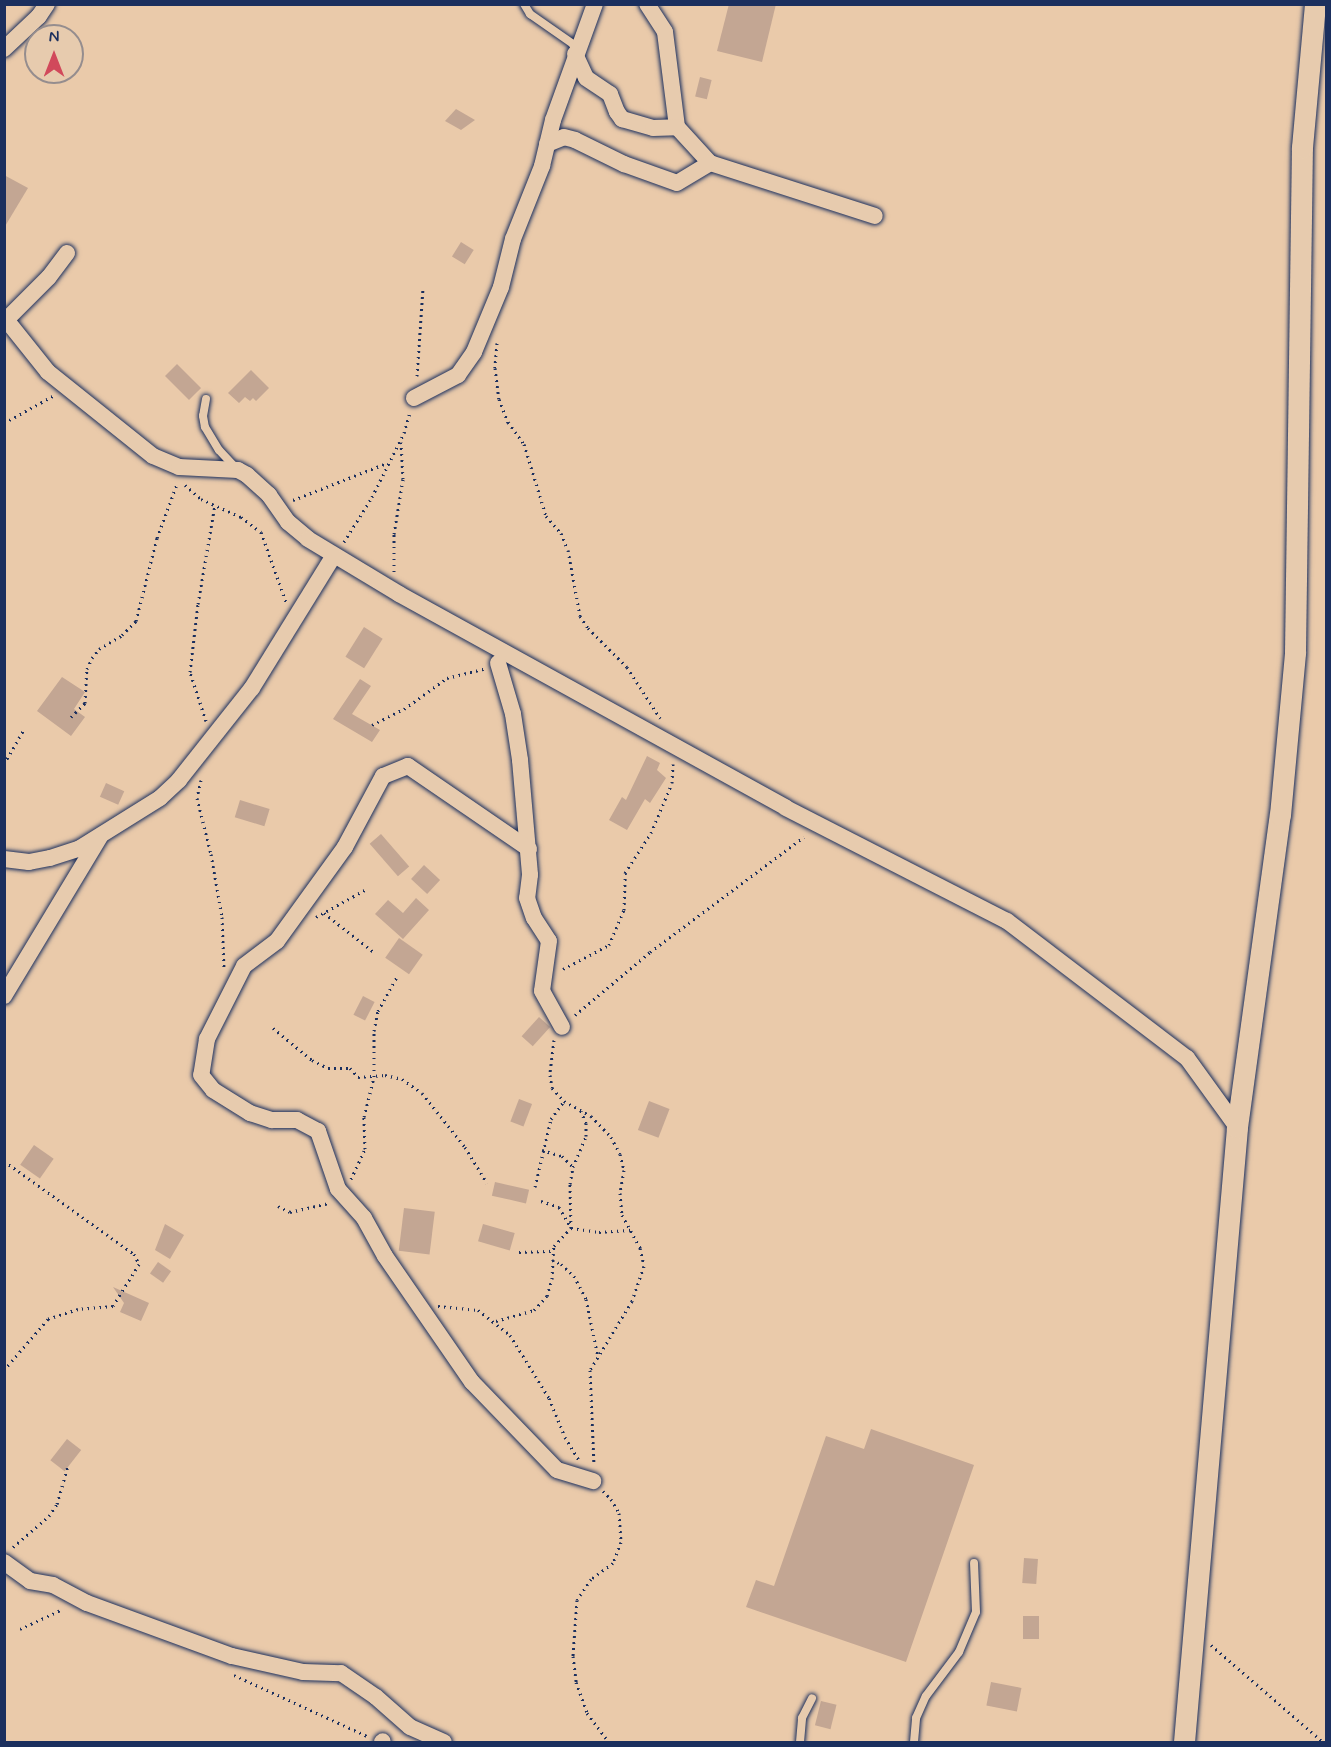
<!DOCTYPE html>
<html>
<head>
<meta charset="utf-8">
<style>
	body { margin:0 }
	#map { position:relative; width:1331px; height:1747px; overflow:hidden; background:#eacaaa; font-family:Mynerve,sans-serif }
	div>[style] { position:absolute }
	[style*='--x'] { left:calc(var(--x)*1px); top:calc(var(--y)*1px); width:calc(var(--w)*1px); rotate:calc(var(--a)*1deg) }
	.building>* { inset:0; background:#c3a693; transform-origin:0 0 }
	.path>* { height:3px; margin-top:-1.5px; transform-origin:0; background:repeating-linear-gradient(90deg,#1b2f5e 0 1.5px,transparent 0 6px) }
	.roads { filter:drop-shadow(0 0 2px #1b2f5e) drop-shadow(0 0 2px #1b2f5e) }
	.service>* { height:8px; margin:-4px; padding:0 4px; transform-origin:4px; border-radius:4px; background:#e7cbae }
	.minor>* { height:16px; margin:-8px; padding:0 8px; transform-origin:8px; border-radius:8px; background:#e7cbae }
	.tertiary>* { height:21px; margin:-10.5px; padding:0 10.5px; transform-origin:10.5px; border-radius:10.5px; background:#e7cbae }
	span { translate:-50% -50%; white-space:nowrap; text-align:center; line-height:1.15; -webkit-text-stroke:4.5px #e7cbae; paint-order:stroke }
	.frame { position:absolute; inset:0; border:6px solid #1b2f5e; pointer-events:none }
	.north { position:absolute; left:24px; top:24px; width:60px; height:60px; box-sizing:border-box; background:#e7cbae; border:2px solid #958d8e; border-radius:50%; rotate:0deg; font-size:16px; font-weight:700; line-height:24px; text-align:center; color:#1b2f5e }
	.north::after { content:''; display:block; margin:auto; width:21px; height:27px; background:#d1495b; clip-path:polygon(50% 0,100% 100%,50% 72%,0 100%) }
</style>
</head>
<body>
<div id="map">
	<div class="building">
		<i style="clip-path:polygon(729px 4px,776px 4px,762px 62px,717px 51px)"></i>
		<i style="left:700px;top:77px;width:12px;height:20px;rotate:14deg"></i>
		<i style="clip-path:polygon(456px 109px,475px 120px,461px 130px,445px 121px)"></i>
		<i style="clip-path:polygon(4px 175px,28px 188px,4px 228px)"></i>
		<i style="left:461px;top:242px;width:15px;height:17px;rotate:32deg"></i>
		<i style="left:177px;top:364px;width:34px;height:17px;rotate:45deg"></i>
		<i style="clip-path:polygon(251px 370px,269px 388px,256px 401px,253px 398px,250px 401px,245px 397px,239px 403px,228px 393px)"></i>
		<i style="left:364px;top:627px;width:22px;height:35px;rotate:32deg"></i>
		<i style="clip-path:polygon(62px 677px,85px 692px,74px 709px,85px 717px,71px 736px,37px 711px)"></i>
		<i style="clip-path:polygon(360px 679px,371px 686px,352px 714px,380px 730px,372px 742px,333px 719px)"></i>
		<i style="clip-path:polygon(647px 756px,660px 763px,657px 770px,666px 778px,650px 803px,645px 799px,627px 830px,609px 820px,622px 797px,626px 800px)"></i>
		<i style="left:106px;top:783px;width:20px;height:15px;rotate:24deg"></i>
		<i style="left:240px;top:800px;width:31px;height:18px;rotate:17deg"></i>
		<i style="left:381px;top:834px;width:43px;height:15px;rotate:49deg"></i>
		<i style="left:424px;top:865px;width:22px;height:19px;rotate:43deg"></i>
		<i style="clip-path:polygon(416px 898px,429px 910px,403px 939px,375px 914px,388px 900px,403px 913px)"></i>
		<i style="left:399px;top:938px;width:29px;height:24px;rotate:35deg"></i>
		<i style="left:363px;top:996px;width:13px;height:21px;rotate:27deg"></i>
		<i style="left:539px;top:1017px;width:15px;height:26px;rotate:42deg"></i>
		<i style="left:519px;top:1099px;width:14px;height:24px;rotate:21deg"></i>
		<i style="left:649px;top:1101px;width:22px;height:31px;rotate:21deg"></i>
		<i style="left:34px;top:1145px;width:24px;height:24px;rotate:35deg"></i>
		<i style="left:495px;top:1182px;width:35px;height:14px;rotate:13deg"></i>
		<i style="left:404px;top:1208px;width:31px;height:43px;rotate:7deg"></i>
		<i style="clip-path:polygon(165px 1224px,184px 1235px,170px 1259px,155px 1250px)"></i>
		<i style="left:483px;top:1224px;width:33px;height:18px;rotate:16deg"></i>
		<i style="left:158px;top:1262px;width:16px;height:14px;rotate:35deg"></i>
		<i style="clip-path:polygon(113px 1287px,149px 1303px,141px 1321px,120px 1312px,124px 1303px)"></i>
		<i style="clip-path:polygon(871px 1429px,974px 1465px,906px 1662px,746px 1607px,756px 1580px,774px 1586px,826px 1436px,864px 1449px)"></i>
		<i style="left:67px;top:1439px;width:18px;height:27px;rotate:38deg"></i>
		<i style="left:1024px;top:1558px;width:14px;height:25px;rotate:4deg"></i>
		<i style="left:1023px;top:1616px;width:16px;height:23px"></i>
		<i style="left:991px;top:1682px;width:31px;height:24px;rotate:11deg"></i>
		<i style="left:821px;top:1701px;width:16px;height:25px;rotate:14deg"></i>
	</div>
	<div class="path">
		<i style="--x:497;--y:343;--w:25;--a:95"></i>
		<i style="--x:495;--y:368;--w:31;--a:83"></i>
		<i style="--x:499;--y:399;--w:25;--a:69"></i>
		<i style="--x:508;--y:422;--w:27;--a:54"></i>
		<i style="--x:524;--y:444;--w:75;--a:73"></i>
		<i style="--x:546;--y:516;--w:23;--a:49"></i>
		<i style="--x:561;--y:533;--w:18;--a:68"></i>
		<i style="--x:568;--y:550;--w:67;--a:79.7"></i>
		<i style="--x:580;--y:616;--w:14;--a:56"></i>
		<i style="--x:588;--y:628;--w:55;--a:45"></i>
		<i style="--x:627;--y:667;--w:61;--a:57.1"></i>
		<i style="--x:417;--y:376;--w:87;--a:-86.1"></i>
		<i style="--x:4;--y:423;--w:56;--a:-28.9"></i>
		<i style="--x:185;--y:485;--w:21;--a:41"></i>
		<i style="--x:201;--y:499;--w:44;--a:24.2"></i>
		<i style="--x:241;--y:517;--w:25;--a:37"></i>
		<i style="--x:261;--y:532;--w:74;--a:70.3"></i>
		<i style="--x:293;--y:500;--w:101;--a:-21.5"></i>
		<i style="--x:344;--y:542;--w:53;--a:-58.1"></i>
		<i style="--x:372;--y:497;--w:72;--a:-63.4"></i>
		<i style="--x:404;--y:433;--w:22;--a:-74"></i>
		<i style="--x:394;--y:572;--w:38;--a:-90"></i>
		<i style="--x:394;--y:534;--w:56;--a:-80.7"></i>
		<i style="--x:403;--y:479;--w:37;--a:-93"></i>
		<i style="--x:71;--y:717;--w:20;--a:-45"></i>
		<i style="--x:85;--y:703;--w:34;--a:-87"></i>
		<i style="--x:87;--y:669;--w:12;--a:-66"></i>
		<i style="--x:92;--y:658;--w:11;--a:-52"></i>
		<i style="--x:99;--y:649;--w:27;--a:-31"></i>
		<i style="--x:122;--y:635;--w:20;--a:-45"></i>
		<i style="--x:136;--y:621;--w:86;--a:-75.8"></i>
		<i style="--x:157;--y:538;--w:58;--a:-69.7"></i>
		<i style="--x:206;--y:721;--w:52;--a:-108.1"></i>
		<i style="--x:190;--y:672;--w:68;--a:-83.3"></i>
		<i style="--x:198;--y:604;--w:100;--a:-80.3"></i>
		<i style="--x:372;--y:725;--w:36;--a:-27"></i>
		<i style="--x:404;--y:709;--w:53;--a:-35.8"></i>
		<i style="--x:447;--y:678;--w:38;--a:-14"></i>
		<i style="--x:4;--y:764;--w:39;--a:-60"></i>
		<i style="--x:201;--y:780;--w:18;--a:103"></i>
		<i style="--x:197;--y:798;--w:58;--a:76"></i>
		<i style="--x:211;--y:854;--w:64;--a:80.1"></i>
		<i style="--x:222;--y:917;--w:51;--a:87.8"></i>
		<i style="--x:324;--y:913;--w:65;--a:38.1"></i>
		<i style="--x:316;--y:917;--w:56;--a:-28.9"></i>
		<i style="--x:563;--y:969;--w:52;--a:-27.6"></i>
		<i style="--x:609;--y:945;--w:38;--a:-67"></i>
		<i style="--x:624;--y:910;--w:37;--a:-88"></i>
		<i style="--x:625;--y:873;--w:48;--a:-57"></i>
		<i style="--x:651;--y:833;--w:54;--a:-67.2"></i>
		<i style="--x:672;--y:783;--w:19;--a:-87"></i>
		<i style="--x:575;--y:1015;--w:98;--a:-40"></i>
		<i style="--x:650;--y:952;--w:192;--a:-36.8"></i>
		<i style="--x:273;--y:1028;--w:50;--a:39.4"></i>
		<i style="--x:312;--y:1060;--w:18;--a:27"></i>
		<i style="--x:328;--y:1068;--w:22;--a:0"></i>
		<i style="--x:350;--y:1068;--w:12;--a:48"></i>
		<i style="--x:358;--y:1077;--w:27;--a:-4"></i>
		<i style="--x:385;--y:1075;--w:17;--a:13"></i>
		<i style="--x:402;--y:1079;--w:24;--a:35"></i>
		<i style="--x:422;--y:1093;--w:69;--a:51.5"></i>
		<i style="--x:465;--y:1147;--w:42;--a:58.6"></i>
		<i style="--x:554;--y:1040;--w:35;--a:97"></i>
		<i style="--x:550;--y:1075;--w:13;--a:81"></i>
		<i style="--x:552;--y:1088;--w:18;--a:47"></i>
		<i style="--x:564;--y:1101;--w:31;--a:29"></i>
		<i style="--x:591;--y:1116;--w:29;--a:46"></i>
		<i style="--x:611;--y:1137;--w:19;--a:62"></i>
		<i style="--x:620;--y:1154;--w:16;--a:76"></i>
		<i style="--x:624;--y:1170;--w:23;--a:100"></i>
		<i style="--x:620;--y:1193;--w:22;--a:85"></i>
		<i style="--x:622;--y:1215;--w:38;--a:61"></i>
		<i style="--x:640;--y:1248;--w:18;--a:77"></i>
		<i style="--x:644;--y:1266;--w:37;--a:109"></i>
		<i style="--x:632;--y:1301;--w:81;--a:121.3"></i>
		<i style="--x:590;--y:1370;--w:95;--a:87.6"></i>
		<i style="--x:542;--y:1150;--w:21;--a:17"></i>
		<i style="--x:562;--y:1156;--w:16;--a:45"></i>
		<i style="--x:4;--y:1161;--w:160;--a:35.6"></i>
		<i style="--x:134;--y:1254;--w:11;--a:63"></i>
		<i style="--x:139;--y:1264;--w:49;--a:121.8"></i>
		<i style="--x:113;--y:1306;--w:35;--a:175"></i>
		<i style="--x:78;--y:1309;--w:32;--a:162"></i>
		<i style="--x:48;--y:1319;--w:67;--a:130.8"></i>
		<i style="--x:351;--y:1179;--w:33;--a:-65"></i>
		<i style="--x:365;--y:1149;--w:32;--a:-92"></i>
		<i style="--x:364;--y:1117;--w:41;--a:-76"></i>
		<i style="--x:374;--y:1077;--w:46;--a:-90"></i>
		<i style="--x:374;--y:1031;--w:20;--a:-79"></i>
		<i style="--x:378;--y:1011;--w:39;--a:-61"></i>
		<i style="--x:535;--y:1187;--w:70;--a:-76.8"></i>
		<i style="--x:551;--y:1119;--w:22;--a:-54"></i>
		<i style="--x:541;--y:1201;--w:19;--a:18"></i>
		<i style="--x:559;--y:1207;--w:24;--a:60"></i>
		<i style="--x:571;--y:1228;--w:28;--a:8"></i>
		<i style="--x:599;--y:1232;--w:32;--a:-4"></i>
		<i style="--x:278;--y:1206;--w:13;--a:27"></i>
		<i style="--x:290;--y:1212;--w:39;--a:-13"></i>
		<i style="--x:519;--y:1252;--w:35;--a:-2"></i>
		<i style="--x:552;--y:1260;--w:10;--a:24"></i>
		<i style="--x:561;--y:1264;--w:18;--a:43"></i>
		<i style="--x:574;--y:1276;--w:26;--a:62"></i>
		<i style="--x:586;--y:1299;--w:59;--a:78.3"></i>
		<i style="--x:438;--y:1306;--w:40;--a:5.7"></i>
		<i style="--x:478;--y:1310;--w:41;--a:38"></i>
		<i style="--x:510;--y:1335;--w:74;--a:58.2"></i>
		<i style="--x:549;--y:1398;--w:42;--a:67.7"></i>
		<i style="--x:565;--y:1437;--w:27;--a:59"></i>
		<i style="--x:496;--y:1321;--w:40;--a:-16"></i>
		<i style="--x:534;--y:1310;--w:19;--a:-47"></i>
		<i style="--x:547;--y:1296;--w:18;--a:-74"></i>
		<i style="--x:552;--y:1279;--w:33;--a:-87"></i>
		<i style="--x:554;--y:1246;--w:25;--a:-47"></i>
		<i style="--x:571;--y:1228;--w:44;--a:-91.3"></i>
		<i style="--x:570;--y:1184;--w:17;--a:-80"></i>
		<i style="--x:573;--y:1167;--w:34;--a:-67"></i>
		<i style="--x:586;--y:1136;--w:13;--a:-90"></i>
		<i style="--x:586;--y:1123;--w:13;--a:-113"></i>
		<i style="--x:603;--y:1491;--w:11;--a:45"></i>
		<i style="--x:611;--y:1499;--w:16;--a:60"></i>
		<i style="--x:619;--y:1513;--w:29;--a:86"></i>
		<i style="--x:621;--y:1542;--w:22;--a:111"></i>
		<i style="--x:613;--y:1563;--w:27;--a:144"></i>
		<i style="--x:591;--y:1579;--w:25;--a:124"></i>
		<i style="--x:577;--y:1600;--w:56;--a:94.1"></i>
		<i style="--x:573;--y:1656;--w:26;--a:83"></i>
		<i style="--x:576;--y:1682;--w:33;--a:70"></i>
		<i style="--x:587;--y:1713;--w:36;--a:53"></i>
		<i style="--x:13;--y:1547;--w:48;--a:-40.7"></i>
		<i style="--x:49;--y:1516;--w:14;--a:-56"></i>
		<i style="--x:57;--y:1504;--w:40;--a:-74"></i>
		<i style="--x:20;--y:1629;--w:47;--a:-24.9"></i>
		<i style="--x:1211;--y:1645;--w:148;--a:40.9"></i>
		<i style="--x:234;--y:1675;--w:146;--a:24.6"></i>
	</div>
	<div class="roads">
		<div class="service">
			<i style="--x:524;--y:4;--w:12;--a:59"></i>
			<i style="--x:530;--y:14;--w:52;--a:34.9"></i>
			<i style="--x:573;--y:44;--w:7;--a:74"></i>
			<i style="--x:206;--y:399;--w:17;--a:100"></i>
			<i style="--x:203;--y:416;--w:11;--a:80"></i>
			<i style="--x:205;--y:427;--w:27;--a:59"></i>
			<i style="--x:219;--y:450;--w:25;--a:47"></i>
			<i style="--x:800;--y:1742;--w:24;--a:-85"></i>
			<i style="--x:802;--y:1718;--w:22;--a:-63"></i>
			<i style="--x:914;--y:1742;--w:24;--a:-85"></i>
			<i style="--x:916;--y:1718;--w:24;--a:-66"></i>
			<i style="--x:926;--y:1696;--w:55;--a:-53.1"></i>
			<i style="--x:959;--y:1652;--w:43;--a:-67"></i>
			<i style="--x:976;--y:1612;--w:49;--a:-92.3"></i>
		</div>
		<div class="minor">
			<i style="--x:647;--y:4;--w:33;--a:57"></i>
			<i style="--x:665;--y:32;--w:96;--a:82.8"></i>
			<i style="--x:677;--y:127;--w:49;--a:47.5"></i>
			<i style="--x:710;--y:163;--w:173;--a:17.8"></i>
			<i style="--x:4;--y:49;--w:48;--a:-43.3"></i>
			<i style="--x:39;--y:16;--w:14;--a:-56"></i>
			<i style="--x:575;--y:54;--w:26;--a:65"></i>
			<i style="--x:586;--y:78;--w:29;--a:34"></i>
			<i style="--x:610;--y:94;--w:19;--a:69"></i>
			<i style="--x:617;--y:112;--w:9;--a:54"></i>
			<i style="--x:622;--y:119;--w:32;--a:16"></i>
			<i style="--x:653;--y:128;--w:24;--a:-2"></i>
			<i style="--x:547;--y:144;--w:18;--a:-22"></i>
			<i style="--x:564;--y:137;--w:11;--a:15"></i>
			<i style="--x:575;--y:140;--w:55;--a:26.1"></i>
			<i style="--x:624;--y:164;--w:56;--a:19.7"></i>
			<i style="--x:677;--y:183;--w:39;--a:-31"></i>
			<i style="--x:4;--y:317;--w:70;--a:51.3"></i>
			<i style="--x:48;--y:372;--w:134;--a:38.7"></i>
			<i style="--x:153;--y:456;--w:28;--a:23"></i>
			<i style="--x:179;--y:467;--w:59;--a:2.9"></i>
			<i style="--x:238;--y:470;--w:10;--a:29"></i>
			<i style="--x:247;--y:475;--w:30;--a:42"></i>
			<i style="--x:269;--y:495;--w:33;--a:55"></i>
			<i style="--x:288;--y:522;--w:26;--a:40"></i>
			<i style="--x:308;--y:539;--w:106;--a:31.1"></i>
			<i style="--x:399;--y:594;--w:442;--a:28.9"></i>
			<i style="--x:786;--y:808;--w:248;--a:27.1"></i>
			<i style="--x:1007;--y:921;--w:226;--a:37.3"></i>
			<i style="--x:1187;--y:1058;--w:85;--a:54.1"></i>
			<i style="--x:7;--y:319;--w:59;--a:-45"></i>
			<i style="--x:49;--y:277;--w:30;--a:-53"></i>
			<i style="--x:414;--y:398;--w:50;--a:-27.6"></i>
			<i style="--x:458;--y:375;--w:28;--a:-55"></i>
			<i style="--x:474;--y:352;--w:70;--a:-67.4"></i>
			<i style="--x:501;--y:287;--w:49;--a:-76"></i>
			<i style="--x:513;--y:239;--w:79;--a:-68.3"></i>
			<i style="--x:542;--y:166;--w:47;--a:-76.6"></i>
			<i style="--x:553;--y:120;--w:123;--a:-70.1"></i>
			<i style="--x:498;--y:663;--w:53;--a:73.6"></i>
			<i style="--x:513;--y:714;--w:47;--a:81.3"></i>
			<i style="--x:520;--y:760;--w:115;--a:85"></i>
			<i style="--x:530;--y:875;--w:23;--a:97"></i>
			<i style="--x:527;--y:898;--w:21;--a:71"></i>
			<i style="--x:534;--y:918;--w:27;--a:57"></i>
			<i style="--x:549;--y:941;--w:50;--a:98"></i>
			<i style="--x:542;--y:991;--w:41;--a:60.9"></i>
			<i style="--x:529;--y:849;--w:147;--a:-145.6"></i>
			<i style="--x:408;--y:766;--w:27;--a:158"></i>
			<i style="--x:383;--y:776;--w:81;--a:118.2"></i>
			<i style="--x:345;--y:847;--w:116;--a:125.9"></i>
			<i style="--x:277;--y:941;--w:41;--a:142.9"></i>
			<i style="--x:244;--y:966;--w:82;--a:116.9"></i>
			<i style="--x:207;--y:1039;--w:36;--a:99"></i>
			<i style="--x:201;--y:1075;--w:19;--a:51"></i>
			<i style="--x:213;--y:1090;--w:44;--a:31.9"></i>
			<i style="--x:250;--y:1113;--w:23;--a:18"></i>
			<i style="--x:272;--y:1120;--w:25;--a:0"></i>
			<i style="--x:297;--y:1120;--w:24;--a:28"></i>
			<i style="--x:318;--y:1131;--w:61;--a:71"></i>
			<i style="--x:338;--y:1189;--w:39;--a:48"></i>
			<i style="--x:364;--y:1218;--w:43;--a:61.1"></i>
			<i style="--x:385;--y:1256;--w:153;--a:55.4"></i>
			<i style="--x:472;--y:1382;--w:122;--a:46"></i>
			<i style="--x:557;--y:1470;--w:38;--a:17"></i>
			<i style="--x:4;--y:859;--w:25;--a:7"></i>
			<i style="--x:29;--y:862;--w:21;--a:-11"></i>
			<i style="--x:50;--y:858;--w:32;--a:-18"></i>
			<i style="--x:80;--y:848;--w:94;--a:-32"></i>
			<i style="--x:160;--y:798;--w:26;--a:-43"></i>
			<i style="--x:179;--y:780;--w:117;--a:-51.6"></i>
			<i style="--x:252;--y:688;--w:156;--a:-58.3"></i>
			<i style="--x:4;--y:996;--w:186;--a:-58.9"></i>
			<i style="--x:4;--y:1562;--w:32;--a:36"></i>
			<i style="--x:30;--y:1581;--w:23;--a:10"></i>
			<i style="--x:53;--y:1585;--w:38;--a:28"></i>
			<i style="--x:87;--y:1603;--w:154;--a:20.1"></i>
			<i style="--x:232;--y:1656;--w:73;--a:12.7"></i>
			<i style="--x:303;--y:1672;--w:38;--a:2"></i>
			<i style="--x:341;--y:1673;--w:42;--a:34.4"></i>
			<i style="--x:376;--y:1697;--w:45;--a:41.4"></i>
			<i style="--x:410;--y:1727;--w:37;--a:24"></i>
			<i style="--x:382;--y:1742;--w:1;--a:-45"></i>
		</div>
		<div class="tertiary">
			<i style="--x:1184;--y:1742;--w:617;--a:-85.07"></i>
			<i style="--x:1237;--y:1127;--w:315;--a:-82.2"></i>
			<i style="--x:1280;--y:815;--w:164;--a:-84.7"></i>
			<i style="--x:1295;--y:652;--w:505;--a:-89.21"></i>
			<i style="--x:1302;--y:147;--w:144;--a:-84.8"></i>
		</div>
	</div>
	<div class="frame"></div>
	<div class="north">N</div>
</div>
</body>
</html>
